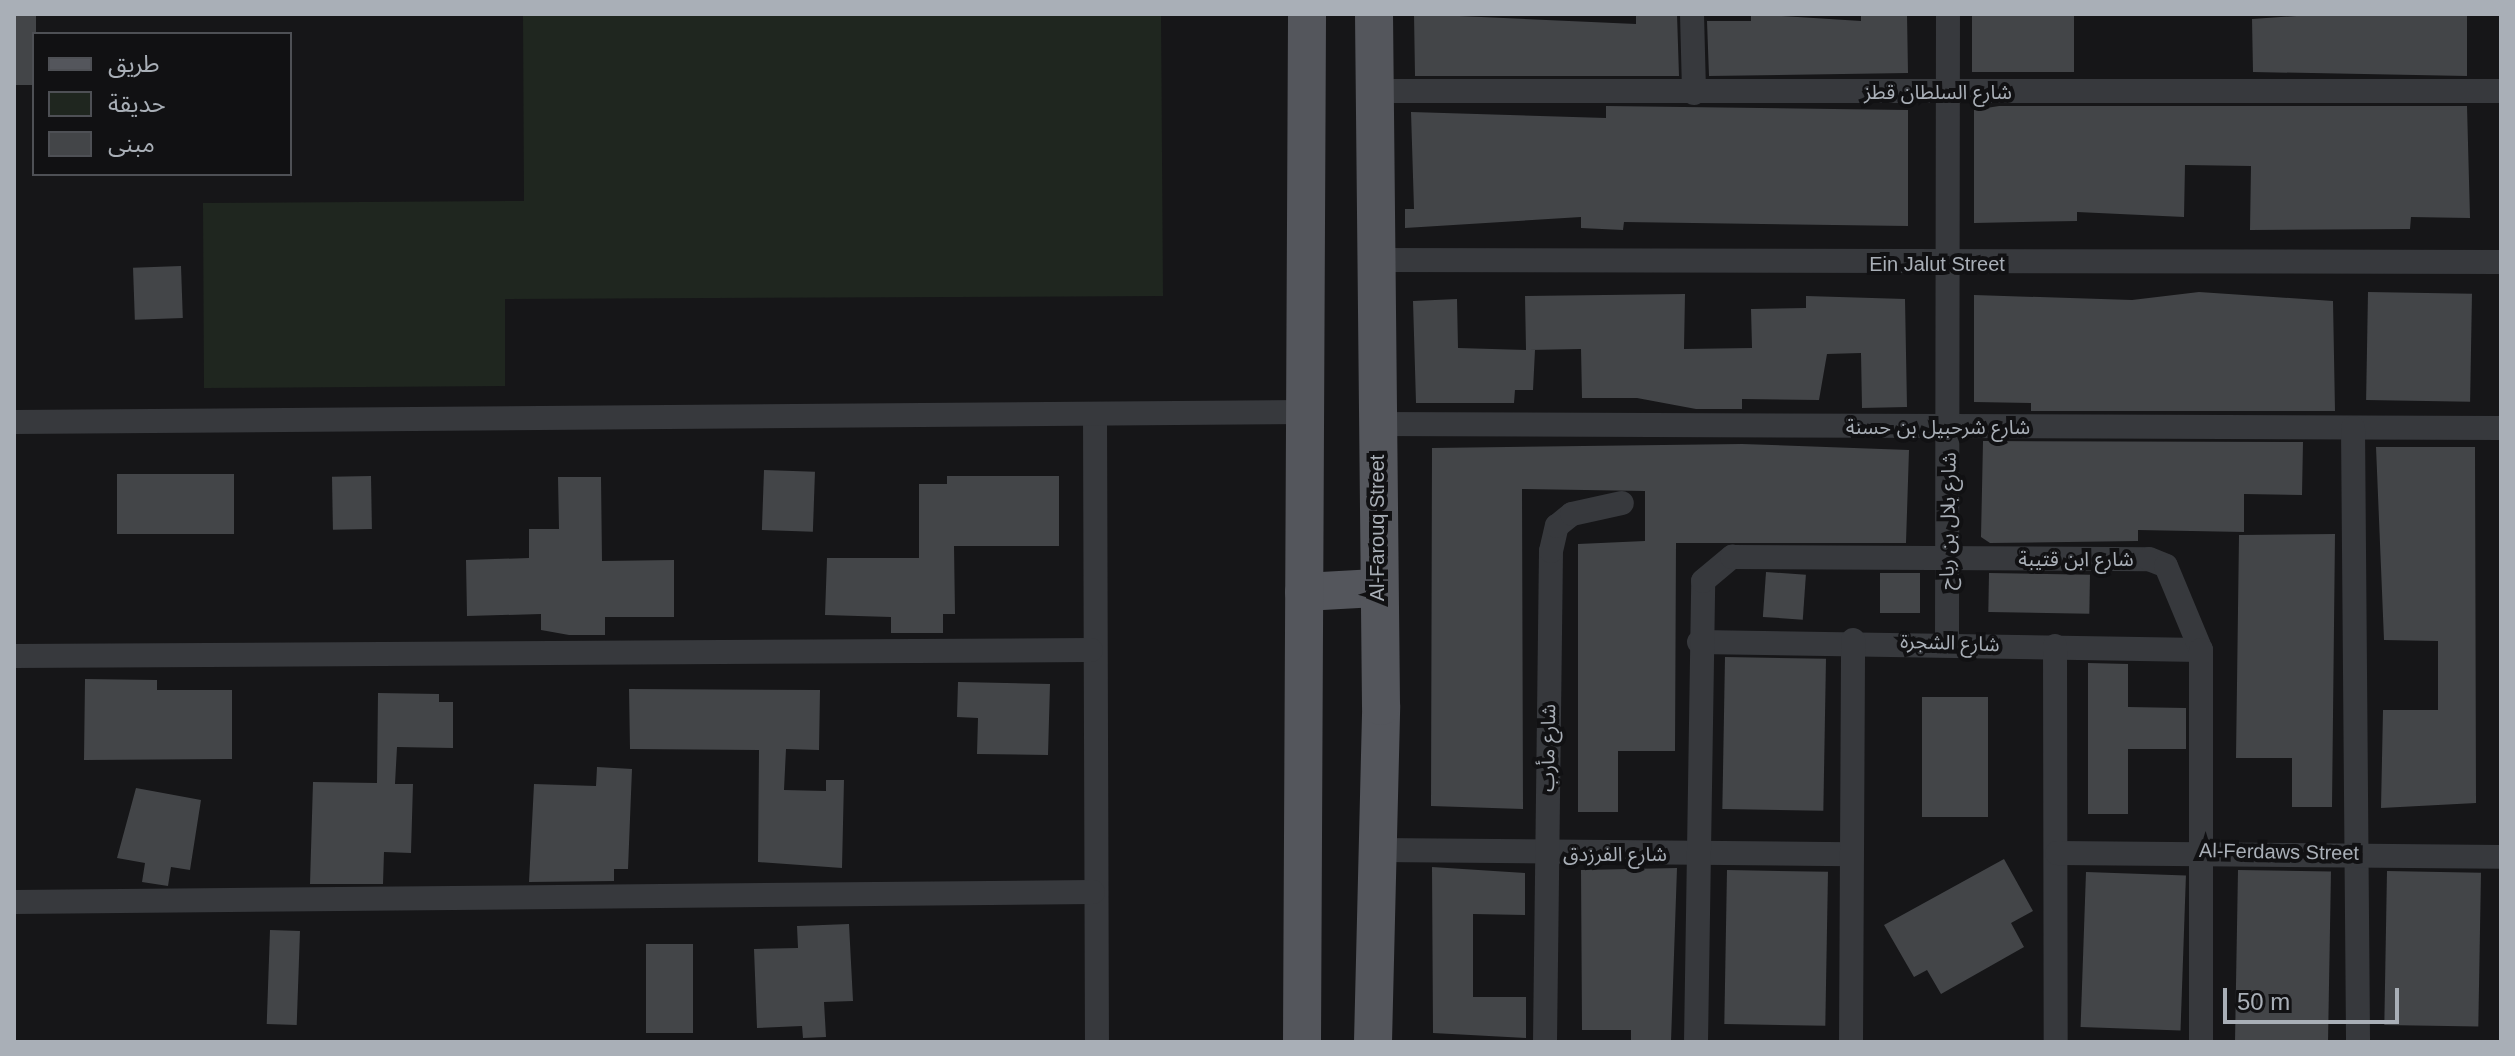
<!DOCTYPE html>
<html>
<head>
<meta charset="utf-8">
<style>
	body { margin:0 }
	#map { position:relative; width:2515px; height:1056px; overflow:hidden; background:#161618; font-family:Arial,"Noto Sans Arabic",sans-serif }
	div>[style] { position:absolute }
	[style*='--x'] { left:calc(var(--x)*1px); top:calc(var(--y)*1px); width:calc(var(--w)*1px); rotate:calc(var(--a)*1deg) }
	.green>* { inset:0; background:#1f261f }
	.building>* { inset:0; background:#434548; transform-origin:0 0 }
	.minor>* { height:24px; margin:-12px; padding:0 12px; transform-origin:12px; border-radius:12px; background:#37393d }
	.primary>* { height:38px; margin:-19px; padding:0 19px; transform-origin:19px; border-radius:19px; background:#54565c }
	span { translate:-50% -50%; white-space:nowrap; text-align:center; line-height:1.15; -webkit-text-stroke:8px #111113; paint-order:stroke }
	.street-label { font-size:20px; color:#a9afb7 }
	.frame { position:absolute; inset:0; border:16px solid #a9afb7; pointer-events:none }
	.legend { position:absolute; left:32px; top:32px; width:260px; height:144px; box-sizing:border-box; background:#111113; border:2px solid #4e5055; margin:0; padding:10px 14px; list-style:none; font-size:24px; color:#a9afb7 }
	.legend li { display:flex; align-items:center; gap:16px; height:40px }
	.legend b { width:40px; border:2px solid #4e5055 }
	.scale { position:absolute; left:2223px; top:988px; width:176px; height:36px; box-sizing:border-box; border:4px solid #a9afb7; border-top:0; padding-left:10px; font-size:24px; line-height:28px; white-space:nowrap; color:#a9afb7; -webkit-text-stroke:6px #111113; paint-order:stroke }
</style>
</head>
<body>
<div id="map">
	<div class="green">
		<i style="clip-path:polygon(523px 14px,1161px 14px,1163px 296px,505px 299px,505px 386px,204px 388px,203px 203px,524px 201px)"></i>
	</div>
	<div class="building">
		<i style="left:14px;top:14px;width:22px;height:71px"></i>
		<i style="clip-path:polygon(1414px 14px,1636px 24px,1636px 14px,1677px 14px,1679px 76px,1415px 76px)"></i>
		<i style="clip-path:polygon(1751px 14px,1861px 21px,1861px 14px,1907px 14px,1908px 73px,1709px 76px,1707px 21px,1751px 21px)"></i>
		<i style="left:1972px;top:14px;width:102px;height:58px"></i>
		<i style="clip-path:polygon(2324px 14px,2467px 14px,2467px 76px,2253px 72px,2252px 19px)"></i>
		<i style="clip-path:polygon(1606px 106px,1908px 110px,1908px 226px,1624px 222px,1623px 230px,1581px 228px,1581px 217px,1405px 228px,1405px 209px,1414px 209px,1411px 112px,1606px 118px)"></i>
		<i style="clip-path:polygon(1999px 106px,2467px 106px,2470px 218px,2411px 217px,2410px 229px,2250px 230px,2251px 166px,2185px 165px,2184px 217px,2077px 212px,2077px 221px,1974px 223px,1974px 110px)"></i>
		<i style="left:181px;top:266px;width:52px;height:48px;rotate:88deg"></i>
		<i style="clip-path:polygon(2199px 292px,2333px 301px,2335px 411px,2031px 411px,2031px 403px,1974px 402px,1974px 295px,2132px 300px)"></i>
		<i style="left:2368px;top:292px;width:104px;height:108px;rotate:1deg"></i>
		<i style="clip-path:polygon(1685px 294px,1684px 349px,1752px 348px,1751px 309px,1806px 308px,1806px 296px,1905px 299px,1907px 407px,1862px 408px,1861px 353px,1827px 354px,1819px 400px,1742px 399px,1742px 409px,1696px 409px,1637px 398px,1582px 398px,1581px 349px,1529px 350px,1535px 350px,1533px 390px,1515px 390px,1514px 403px,1416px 403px,1413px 301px,1457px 299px,1458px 348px,1526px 350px,1525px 296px)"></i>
		<i style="clip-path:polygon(1983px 441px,2303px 442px,2302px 495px,2244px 494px,2244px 532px,2138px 530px,2138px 541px,1990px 543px,1981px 537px)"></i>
		<i style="clip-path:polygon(1742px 444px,1909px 450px,1906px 543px,1676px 543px,1675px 751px,1618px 751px,1618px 812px,1578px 812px,1578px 544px,1645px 541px,1645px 491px,1522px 489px,1523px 809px,1431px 806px,1432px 448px)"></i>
		<i style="clip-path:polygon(2376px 447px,2475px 447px,2476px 803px,2381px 808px,2383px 710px,2438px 710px,2438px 641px,2384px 640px)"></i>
		<i style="left:764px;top:470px;width:51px;height:60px;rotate:2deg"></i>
		<i style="left:117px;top:474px;width:117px;height:60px"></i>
		<i style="left:371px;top:476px;width:53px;height:39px;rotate:89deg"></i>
		<i style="clip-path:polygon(947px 476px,1059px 476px,1059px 546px,954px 546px,955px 614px,943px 614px,943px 633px,891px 633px,891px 617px,825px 615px,827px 558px,919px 558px,919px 484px,947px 484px)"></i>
		<i style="clip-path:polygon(558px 477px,601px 477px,602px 561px,674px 560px,674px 617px,605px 617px,605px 635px,569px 635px,541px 630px,541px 614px,467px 616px,466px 560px,529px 558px,529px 529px,559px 529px)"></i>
		<i style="clip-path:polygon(2335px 534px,2332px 807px,2292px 807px,2292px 758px,2236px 758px,2239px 535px)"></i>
		<i style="left:1766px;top:572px;width:40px;height:45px;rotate:4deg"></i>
		<i style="left:1880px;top:573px;width:40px;height:40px"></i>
		<i style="left:1989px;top:573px;width:101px;height:39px;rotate:1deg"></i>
		<i style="left:1725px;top:657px;width:101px;height:152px;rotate:1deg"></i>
		<i style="clip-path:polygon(2088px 663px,2128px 664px,2128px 707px,2186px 708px,2186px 749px,2128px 749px,2128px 814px,2088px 814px)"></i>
		<i style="clip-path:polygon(85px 679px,157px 680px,157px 690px,232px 690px,232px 759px,84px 760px)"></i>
		<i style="clip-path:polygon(958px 682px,1050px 684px,1048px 755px,977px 754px,978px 718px,957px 717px)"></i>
		<i style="clip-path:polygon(629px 689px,820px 690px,819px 750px,786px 749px,784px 790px,826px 791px,826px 780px,844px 780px,842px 868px,758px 862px,759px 750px,630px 749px)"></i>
		<i style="clip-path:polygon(378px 693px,439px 694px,439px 702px,453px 702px,453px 748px,397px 747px,395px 784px,413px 784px,411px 853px,384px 852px,383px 884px,310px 884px,313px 782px,377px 783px)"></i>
		<i style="left:1922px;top:697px;width:66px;height:120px"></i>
		<i style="clip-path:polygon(597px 767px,632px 769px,628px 869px,614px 869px,614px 881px,529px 882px,534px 784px,596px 786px)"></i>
		<i style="clip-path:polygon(136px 788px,201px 800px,190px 870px,171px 867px,168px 886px,142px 882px,145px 863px,117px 858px)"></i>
		<i style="clip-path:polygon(2004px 859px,2033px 911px,2011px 923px,2024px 947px,1941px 994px,1927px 970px,1914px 977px,1884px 925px)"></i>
		<i style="clip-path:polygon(1432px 867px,1525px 873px,1525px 915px,1473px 914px,1473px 997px,1526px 997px,1526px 1038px,1433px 1033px)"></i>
		<i style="clip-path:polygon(1677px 868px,1671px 1042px,1631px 1042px,1631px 1030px,1582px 1030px,1581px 870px)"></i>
		<i style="left:1727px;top:870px;width:101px;height:154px;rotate:1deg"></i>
		<i style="left:2238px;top:870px;width:93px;height:172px;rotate:1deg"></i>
		<i style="left:2387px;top:871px;width:94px;height:154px;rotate:1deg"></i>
		<i style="left:2086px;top:872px;width:100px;height:155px;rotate:2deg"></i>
		<i style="clip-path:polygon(849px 924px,853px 1001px,824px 1002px,826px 1037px,803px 1038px,802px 1026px,757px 1028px,754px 949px,798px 948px,797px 926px)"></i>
		<i style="left:270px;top:930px;width:30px;height:94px;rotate:2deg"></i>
		<i style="left:646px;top:944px;width:47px;height:89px"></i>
	</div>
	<div class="minor">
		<i style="--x:1692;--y:14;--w:79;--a:88.5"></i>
		<i style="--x:1375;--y:91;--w:1126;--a:0"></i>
		<i style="--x:1374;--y:260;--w:1127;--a:0.1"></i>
		<i style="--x:1095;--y:416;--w:626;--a:89.82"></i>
		<i style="--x:14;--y:422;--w:1292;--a:-0.44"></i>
		<i style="--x:1375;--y:424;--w:1126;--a:0.2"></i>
		<i style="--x:2353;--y:428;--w:614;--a:89.53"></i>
		<i style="--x:1699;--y:642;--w:502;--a:0.91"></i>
		<i style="--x:1947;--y:643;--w:629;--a:-89.91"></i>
		<i style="--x:2055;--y:646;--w:396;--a:89.9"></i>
		<i style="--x:14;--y:656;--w:1077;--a:-0.32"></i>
		<i style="--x:1379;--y:850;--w:473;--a:0.5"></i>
		<i style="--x:2057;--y:853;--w:444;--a:0.5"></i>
		<i style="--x:14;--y:902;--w:1079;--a:-0.53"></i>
		<i style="--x:1545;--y:1042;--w:491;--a:-89.3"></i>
		<i style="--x:1551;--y:551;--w:26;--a:-77"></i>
		<i style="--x:1557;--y:526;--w:19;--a:-39"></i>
		<i style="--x:1572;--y:514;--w:51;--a:-12.4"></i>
		<i style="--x:1696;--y:1042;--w:461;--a:-89.1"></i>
		<i style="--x:1703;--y:581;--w:38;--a:-40"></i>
		<i style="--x:1732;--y:557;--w:417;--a:0.3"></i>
		<i style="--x:2149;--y:559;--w:18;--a:22"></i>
		<i style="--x:2166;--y:566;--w:91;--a:67.4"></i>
		<i style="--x:2201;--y:650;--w:392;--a:90"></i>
		<i style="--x:1851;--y:1042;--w:402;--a:-89.7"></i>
	</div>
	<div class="primary">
		<i style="--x:1304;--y:592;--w:72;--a:-3.2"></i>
		<i style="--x:1302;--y:1042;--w:1028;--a:-89.72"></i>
		<i style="--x:1373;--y:1042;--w:336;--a:-88.6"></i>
		<i style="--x:1381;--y:706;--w:692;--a:-90.58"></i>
	</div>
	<div class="street-label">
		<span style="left:1938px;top:92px">شارع السلطان قطز</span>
		<span style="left:1937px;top:264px">Ein Jalut Street</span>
		<span style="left:1938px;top:427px">شارع شرحبيل بن حسنة</span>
		<span style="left:1948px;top:521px;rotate:-89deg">شارع بلال بن رباح</span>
		<span style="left:1377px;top:528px;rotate:-90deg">Al-Farouq Street</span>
		<span style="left:2076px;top:559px">شارع ابن قتيبة</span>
		<span style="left:1950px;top:643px;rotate:2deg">شارع الشجرة</span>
		<span style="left:1548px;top:748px;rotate:-89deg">شارع مأرب</span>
		<span style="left:2279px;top:852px;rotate:1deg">Al-Ferdaws Street</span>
		<span style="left:1615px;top:854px">شارع الفرزدق</span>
	</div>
	<div class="frame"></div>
	<ul class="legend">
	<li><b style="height:10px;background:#54565c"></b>طريق</li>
	<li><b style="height:22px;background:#1f261f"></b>حديقة</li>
	<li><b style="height:22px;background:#434548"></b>مبنى</li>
	</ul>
	<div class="scale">50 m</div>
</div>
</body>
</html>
